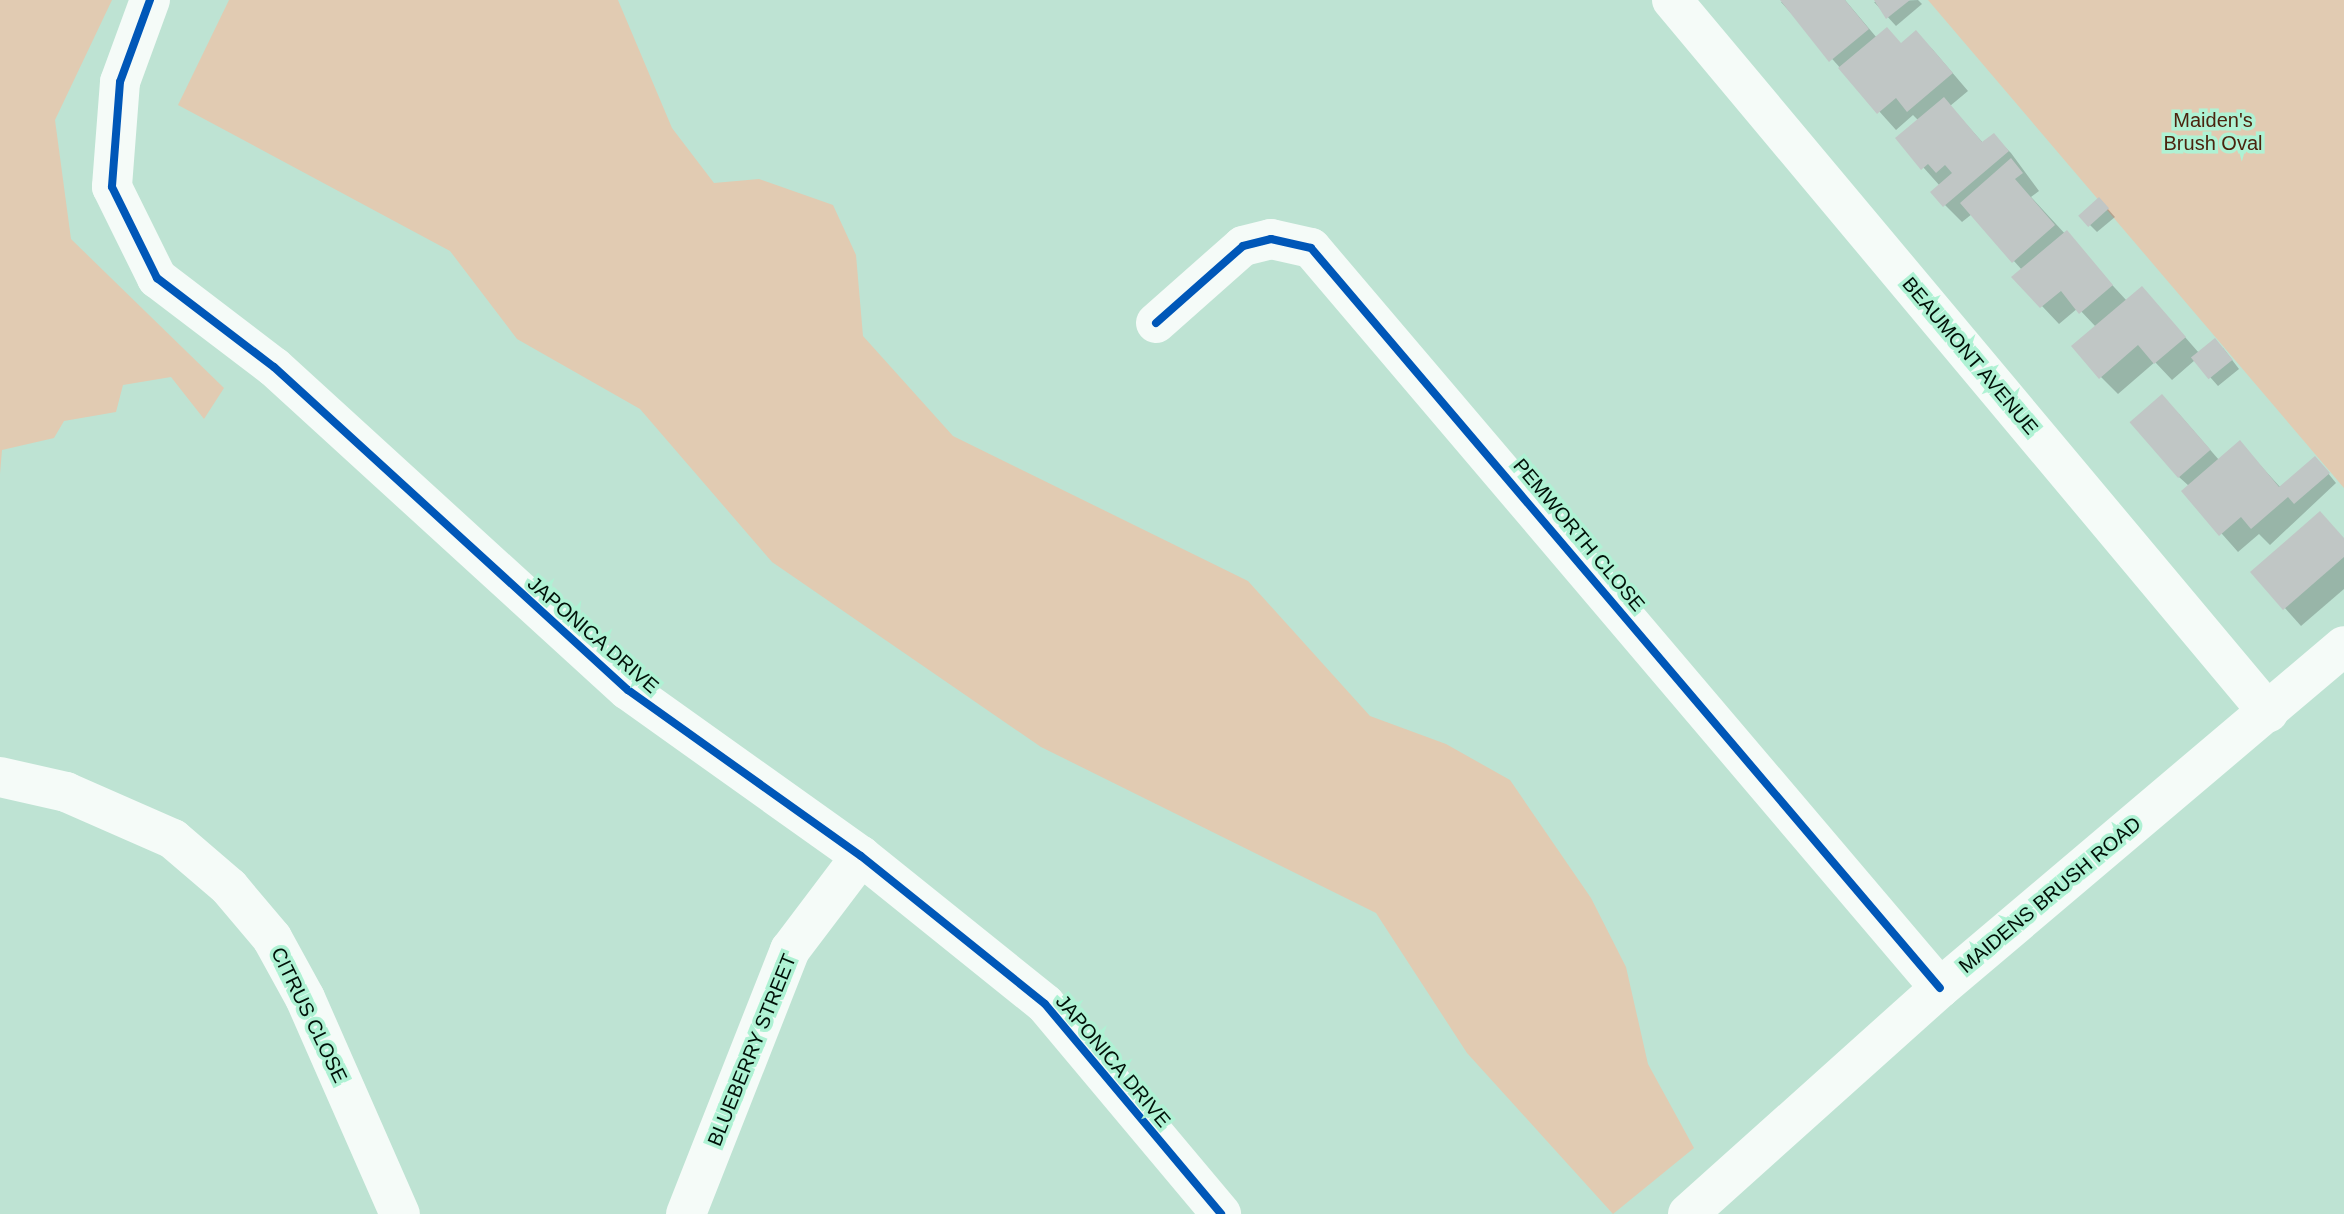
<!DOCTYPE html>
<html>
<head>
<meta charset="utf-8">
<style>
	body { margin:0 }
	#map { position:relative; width:2344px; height:1214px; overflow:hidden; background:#bee3d3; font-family:Helvetica,sans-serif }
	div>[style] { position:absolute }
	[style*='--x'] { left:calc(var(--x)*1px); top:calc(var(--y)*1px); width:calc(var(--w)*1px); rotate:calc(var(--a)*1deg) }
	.green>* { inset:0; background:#e1cbb2 }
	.shadow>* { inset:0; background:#0003 }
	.building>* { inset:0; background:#c0c6c5; transform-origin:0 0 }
	.minor>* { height:40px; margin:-20px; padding:0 20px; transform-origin:20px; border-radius:20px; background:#f5fbf8 }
	.cycleway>* { height:8px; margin:-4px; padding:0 4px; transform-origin:4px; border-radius:4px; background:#0057b8 }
	span { translate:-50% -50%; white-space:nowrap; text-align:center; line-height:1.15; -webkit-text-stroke:7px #aff2d4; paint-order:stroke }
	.park-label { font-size:20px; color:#4b230e }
	.street-label { font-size:20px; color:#001108 }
</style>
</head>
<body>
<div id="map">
	<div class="green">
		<i style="clip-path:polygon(0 0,112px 0,55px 120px,71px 239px,224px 388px,204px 419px,171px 377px,123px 385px,116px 412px,64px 421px,54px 438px,2px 450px,0 474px)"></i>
		<i style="clip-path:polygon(229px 0,618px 0,672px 128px,714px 183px,759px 179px,833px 205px,856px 255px,863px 336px,953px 436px,1248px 581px,1370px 716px,1446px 744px,1510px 780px,1591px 898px,1626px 967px,1648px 1064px,1694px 1148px,1613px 1214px,1467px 1053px,1376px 913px,1041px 747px,772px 562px,640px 409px,517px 339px,450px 251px,178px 105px)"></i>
		<i style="clip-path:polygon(1928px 0,2344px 0,2344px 488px)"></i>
	</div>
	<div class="shadow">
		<i style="clip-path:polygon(1845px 0,1877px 38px,1902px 45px,1916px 33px,1933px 50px,1968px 91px,1950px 106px,1984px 144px,1994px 136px,2011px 153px,2039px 191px,2031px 197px,2127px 301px,2142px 288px,2199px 353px,2223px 348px,2239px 369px,2218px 386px,2195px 360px,2172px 380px,2155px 362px,2118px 394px,2101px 377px,2096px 327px,2078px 308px,2059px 324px,2042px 306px,2022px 270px,1972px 214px,1962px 222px,1945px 205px,1940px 186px,1898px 139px,1919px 121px,1913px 115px,1896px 130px,1781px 2px)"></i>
		<i style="clip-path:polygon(1918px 0,1922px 4px,1896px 26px,1874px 2px)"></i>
		<i style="clip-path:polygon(2099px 199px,2115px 217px,2097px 232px,2089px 224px)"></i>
		<i style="clip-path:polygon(2179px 414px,2219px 460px,2240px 443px,2281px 488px,2323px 467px,2336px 483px,2270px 545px,2259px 534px,2238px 552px,2184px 491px,2189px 486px,2179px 477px)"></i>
		<i style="clip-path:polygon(2344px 538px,2344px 589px,2301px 626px,2253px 572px)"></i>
	</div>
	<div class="building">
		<i style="clip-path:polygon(1780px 0,1845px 0,1869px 29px,1829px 62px)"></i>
		<i style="clip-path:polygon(1874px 0,1910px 0,1886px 19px)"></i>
		<i style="clip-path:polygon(1887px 27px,1901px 43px,1916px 30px,1953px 73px,1907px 112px,1896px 98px,1877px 114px,1838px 68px)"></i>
		<i style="clip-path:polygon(1944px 97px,1982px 142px,1994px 133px,2009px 151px,1943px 207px,1930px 192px,1952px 173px,1945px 165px,1936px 173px,1928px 164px,1921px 170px,1895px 138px)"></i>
		<i style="clip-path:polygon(2011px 158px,2023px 173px,2015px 179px,2055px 225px,2012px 263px,1960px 203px)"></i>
		<i style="left:2099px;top:197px;width:15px;height:28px;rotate:48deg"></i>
		<i style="clip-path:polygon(2067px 230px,2113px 285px,2079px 314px,2061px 291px,2040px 308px,2011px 277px)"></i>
		<i style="clip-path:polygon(2142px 286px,2186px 337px,2154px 364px,2138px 345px,2099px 379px,2071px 346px)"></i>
		<i style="left:2215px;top:338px;width:28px;height:31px;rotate:51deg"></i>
		<i style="left:2162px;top:394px;width:74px;height:43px;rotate:49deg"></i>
		<i style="clip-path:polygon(2240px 440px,2279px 487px,2315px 456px,2330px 473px,2294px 504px,2288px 497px,2251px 529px,2241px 517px,2219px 536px,2181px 491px)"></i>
		<i style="clip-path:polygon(2320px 511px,2344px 538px,2344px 557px,2283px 610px,2250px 572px)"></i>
	</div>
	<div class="minor">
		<i style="--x:150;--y:0;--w:87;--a:110.1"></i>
		<i style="--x:120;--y:82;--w:105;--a:94.4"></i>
		<i style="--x:112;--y:187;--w:102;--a:63.7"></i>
		<i style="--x:157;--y:278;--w:147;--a:37.3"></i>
		<i style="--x:274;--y:367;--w:479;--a:42.4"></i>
		<i style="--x:628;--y:690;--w:286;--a:35.5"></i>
		<i style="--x:861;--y:856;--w:236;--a:38.8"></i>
		<i style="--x:1045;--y:1004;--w:274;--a:50"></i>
		<i style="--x:1672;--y:0;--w:929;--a:50.07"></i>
		<i style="--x:1156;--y:323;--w:116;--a:-41.5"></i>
		<i style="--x:1243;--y:246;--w:29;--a:-14"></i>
		<i style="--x:1271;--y:239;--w:41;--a:12.7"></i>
		<i style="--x:1311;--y:248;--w:971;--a:49.64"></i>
		<i style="--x:0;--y:777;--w:68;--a:12.8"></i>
		<i style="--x:66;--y:792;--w:117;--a:23.7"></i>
		<i style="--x:173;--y:839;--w:74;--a:40.6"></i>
		<i style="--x:229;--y:887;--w:67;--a:49.9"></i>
		<i style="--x:272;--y:938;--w:68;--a:61.2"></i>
		<i style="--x:305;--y:998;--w:236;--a:66.3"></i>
		<i style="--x:686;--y:1214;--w:284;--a:-68.5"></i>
		<i style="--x:790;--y:950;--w:118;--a:-52.9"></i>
		<i style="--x:1688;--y:1214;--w:338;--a:-41.9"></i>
		<i style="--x:1940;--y:988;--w:529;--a:-40.25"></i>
	</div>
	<div class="cycleway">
		<i style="--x:150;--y:0;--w:87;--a:110.1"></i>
		<i style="--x:120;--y:82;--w:105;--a:94.4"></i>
		<i style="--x:112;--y:187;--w:102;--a:63.7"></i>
		<i style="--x:157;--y:278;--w:147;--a:37.3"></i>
		<i style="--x:274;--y:367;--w:479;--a:42.4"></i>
		<i style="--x:628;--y:690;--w:286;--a:35.5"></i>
		<i style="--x:861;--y:856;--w:236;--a:38.8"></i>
		<i style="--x:1045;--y:1004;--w:274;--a:50"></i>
		<i style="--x:1156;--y:323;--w:116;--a:-41.5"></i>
		<i style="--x:1243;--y:246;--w:29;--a:-14"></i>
		<i style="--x:1271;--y:239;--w:41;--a:12.7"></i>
		<i style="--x:1311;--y:248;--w:971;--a:49.64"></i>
	</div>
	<div class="park-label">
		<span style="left:2213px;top:132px">Maiden's<br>Brush Oval</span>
	</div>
	<div class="street-label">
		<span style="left:1970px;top:356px;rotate:50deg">BEAUMONT AVENUE</span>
		<span style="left:1579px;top:535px;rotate:50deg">PEMWORTH CLOSE</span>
		<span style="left:593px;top:635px;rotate:41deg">JAPONICA DRIVE</span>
		<span style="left:2050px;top:895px;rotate:-40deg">MAIDENS BRUSH ROAD</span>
		<span style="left:309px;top:1015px;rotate:64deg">CITRUS CLOSE</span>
		<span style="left:752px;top:1050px;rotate:-68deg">BLUEBERRY STREET</span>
		<span style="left:1113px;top:1061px;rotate:50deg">JAPONICA DRIVE</span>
	</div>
</div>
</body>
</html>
